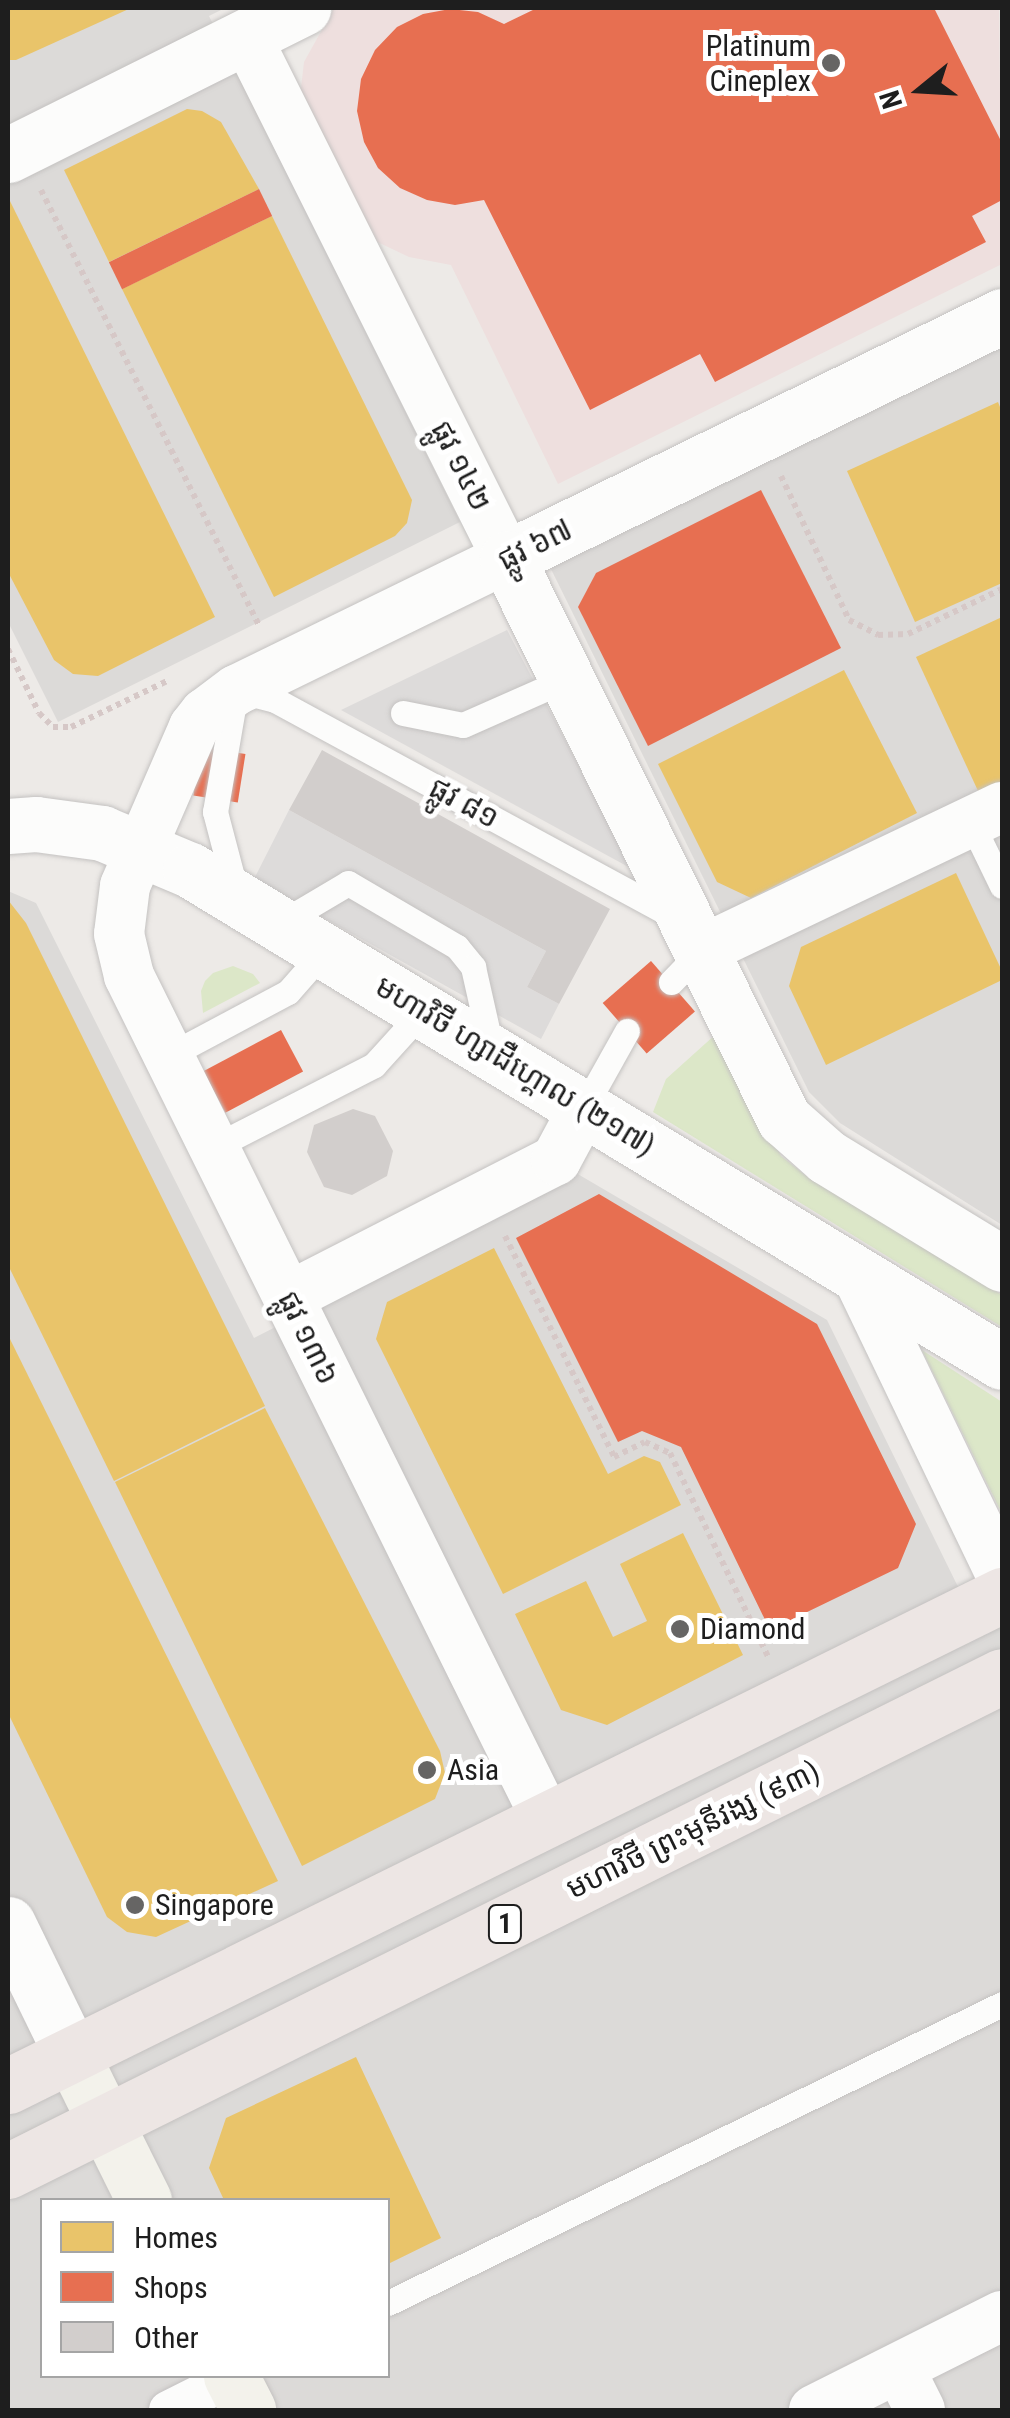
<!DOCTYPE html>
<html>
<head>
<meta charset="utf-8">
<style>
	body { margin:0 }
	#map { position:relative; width:1010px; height:2418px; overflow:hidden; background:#edeae7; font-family:"Roboto Condensed","Noto Sans Khmer",sans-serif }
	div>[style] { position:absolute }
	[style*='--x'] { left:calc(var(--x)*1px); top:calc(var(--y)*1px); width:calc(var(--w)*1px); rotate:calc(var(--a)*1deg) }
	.residential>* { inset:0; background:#dcdad8 }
	.commercial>* { inset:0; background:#eedfde }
	.grass>* { inset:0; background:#dce7c8 }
	.parking>* { inset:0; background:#dddbda }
	.homes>* { inset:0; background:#e9c46a }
	.shops>* { inset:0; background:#e76f51; transform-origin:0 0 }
	.building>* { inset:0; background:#d2cecc }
	.path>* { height:6px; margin-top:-3px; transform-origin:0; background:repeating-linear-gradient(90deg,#d6c8c7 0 5px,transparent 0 10px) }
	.roads { filter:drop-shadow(0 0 2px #c4c2c1) drop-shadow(0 0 2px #c4c2c1) }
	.service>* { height:25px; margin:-12.5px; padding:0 12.5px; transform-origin:12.5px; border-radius:12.5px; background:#fcfcfb }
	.pedestrian>* { height:38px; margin:-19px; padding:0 19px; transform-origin:19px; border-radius:19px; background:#fcfcfb }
	.minor>* { height:50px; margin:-25px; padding:0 25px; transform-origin:25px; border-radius:25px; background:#fcfcfb }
	.tertiary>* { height:55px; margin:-27.5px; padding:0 27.5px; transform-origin:27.5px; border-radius:27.5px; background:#fcfcfb }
	.secondary>* { height:55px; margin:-27.5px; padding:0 27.5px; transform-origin:27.5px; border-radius:27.5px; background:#f3f2eb }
	.trunk>* { height:55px; margin:-27.5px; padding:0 27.5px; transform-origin:27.5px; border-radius:27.5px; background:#ede6e4 }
	.dots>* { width:28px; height:28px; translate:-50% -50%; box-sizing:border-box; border:5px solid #fff; border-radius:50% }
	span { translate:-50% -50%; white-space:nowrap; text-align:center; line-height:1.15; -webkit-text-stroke:10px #fff; paint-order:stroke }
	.shield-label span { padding:2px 8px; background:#fff; border:2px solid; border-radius:8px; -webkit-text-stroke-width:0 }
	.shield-label { font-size:28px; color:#1e1e1e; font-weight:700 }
	.poi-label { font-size:30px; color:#1e1e1e }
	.right { translate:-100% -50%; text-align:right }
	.left { translate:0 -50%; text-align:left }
	.street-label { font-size:30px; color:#1e1e1e }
	.frame { position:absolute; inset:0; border:10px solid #1e1e1e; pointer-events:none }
	.legend { position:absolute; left:40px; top:2198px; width:350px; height:180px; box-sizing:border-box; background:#fff; border:2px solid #a5a5a5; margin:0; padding:12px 18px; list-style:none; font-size:30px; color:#1e1e1e }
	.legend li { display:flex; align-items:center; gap:20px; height:50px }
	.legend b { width:50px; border:2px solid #a5a5a5 }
	.north { position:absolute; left:870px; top:40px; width:100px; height:100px; -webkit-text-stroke:8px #fff; paint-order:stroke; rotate:252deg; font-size:28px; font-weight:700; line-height:40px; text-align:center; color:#1e1e1e }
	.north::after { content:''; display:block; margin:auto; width:35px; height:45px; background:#1e1e1e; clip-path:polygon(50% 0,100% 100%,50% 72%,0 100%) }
</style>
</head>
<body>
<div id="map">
	<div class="residential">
		<i style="clip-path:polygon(8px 8px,225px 8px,209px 16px,460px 522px,58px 722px,8px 622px)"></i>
		<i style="clip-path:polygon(1002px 334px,1002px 1225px,840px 1123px,809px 1092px,547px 561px)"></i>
		<i style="clip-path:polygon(evenodd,8px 891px,36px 903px,254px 1338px,576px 1173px,827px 1320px,963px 1597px,1002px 1577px,1002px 2410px,8px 2410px,8px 891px,42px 2200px,388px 2200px,388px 2376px,42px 2376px,42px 2200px)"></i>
	</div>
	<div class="commercial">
		<i style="clip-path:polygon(334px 8px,999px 8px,1002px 264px,558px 484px,451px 265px,409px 257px,367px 237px,298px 114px,304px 62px)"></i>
	</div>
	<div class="grass">
		<i style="clip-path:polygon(233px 966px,253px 974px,260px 983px,203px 1013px,201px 991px,205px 981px,213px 973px)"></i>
		<i style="clip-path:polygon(716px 1034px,781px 1156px,810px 1179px,1002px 1295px,1002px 1327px,653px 1112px,666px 1079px)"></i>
		<i style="clip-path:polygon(922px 1350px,1002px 1402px,1002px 1514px)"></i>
	</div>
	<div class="parking">
		<i style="clip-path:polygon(507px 630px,634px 870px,341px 710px)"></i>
		<i style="clip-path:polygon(289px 810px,546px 951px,527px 987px,559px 1004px,541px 1039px,254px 879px)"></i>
	</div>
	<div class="homes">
		<i style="clip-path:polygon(8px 8px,131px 8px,16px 60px,8px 60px)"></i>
		<i style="clip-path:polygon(187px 109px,202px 111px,221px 122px,259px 189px,109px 262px,64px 170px)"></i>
		<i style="clip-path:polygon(8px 197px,215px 617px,98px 676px,73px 674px,54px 660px,8px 572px)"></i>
		<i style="clip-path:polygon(272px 216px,412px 500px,407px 523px,395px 536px,274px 597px,122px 289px)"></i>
		<i style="clip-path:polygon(998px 402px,1002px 412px,1002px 583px,915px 622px,847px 471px)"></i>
		<i style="clip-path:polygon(1002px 617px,1002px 782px,979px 793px,916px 657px)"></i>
		<i style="clip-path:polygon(844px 670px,917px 813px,751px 898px,717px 882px,658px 764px)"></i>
		<i style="clip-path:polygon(956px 873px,1002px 971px,1002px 980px,826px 1065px,789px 986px,801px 947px)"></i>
		<i style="clip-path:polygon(8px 900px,26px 923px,265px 1406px,114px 1481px,8px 1265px)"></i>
		<i style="clip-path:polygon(494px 1248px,608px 1474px,644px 1456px,660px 1462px,681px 1505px,503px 1594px,376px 1339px,387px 1302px)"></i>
		<i style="clip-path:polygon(8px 1335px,278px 1881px,156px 1937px,127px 1932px,107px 1917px,8px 1713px)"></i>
		<i style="clip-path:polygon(265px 1408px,440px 1751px,445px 1773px,435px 1799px,302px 1866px,115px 1482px)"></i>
		<i style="clip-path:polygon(683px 1533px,743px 1655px,607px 1725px,561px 1710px,515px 1614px,586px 1581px,613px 1637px,647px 1621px,620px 1564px)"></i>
		<i style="clip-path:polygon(356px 2057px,441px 2238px,388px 2264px,388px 2200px,224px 2200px,209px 2168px,226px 2118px)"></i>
	</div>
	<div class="shops">
		<i style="clip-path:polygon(537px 8px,934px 8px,1002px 143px,1002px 200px,972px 216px,986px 242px,715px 382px,700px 354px,590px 410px,484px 200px,455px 205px,427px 200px,400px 188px,378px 168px,364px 142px,357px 111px,361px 79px,375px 50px,397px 27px,423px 14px,450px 9px,478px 12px,504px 24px)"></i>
		<i style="left:259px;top:189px;width:30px;height:167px;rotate:64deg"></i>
		<i style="clip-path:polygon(761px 490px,841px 648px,648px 746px,578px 607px,596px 573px)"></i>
		<i style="left:201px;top:747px;width:45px;height:49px;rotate:9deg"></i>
		<i style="left:651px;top:961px;width:67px;height:64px;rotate:49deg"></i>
		<i style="left:281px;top:1030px;width:47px;height:88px;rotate:62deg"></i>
		<i style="clip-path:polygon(599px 1194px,817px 1324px,916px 1524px,898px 1568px,770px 1630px,681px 1447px,642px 1431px,618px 1442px,516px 1238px)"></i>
	</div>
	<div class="building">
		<i style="clip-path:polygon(322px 750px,610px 909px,559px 1004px,527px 987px,546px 951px,289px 810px)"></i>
		<i style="clip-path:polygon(353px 1109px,375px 1116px,393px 1151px,387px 1176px,352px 1195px,324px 1187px,307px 1152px,314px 1125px)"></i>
	</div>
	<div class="path">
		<i style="--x:41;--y:190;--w:487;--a:63.4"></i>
		<i style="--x:781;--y:476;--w:159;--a:64.7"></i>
		<i style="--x:849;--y:620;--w:33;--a:27"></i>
		<i style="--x:878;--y:635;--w:30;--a:-2"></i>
		<i style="--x:908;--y:634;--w:104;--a:-25.6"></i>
		<i style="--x:8;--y:649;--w:71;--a:64.2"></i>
		<i style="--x:39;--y:713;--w:20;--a:45"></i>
		<i style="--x:53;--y:727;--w:18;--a:0"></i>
		<i style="--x:71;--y:727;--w:106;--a:-25.6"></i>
		<i style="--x:505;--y:1236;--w:246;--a:63.7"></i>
		<i style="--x:614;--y:1457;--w:34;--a:-26"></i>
		<i style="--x:645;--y:1442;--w:27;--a:24"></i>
		<i style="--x:670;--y:1453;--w:229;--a:64.3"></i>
	</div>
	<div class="roads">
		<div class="service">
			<i style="--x:403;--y:713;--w:61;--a:11.3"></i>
			<i style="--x:463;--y:725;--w:114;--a:-23.9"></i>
			<i style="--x:971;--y:822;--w:71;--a:64.2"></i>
			<i style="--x:235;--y:888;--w:79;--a:-104.7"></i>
			<i style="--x:215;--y:812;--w:124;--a:-80.2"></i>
			<i style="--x:236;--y:690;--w:40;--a:14.4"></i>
			<i style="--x:275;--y:700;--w:456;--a:28.5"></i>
			<i style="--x:279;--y:924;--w:80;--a:-30.7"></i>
			<i style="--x:348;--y:883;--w:126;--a:30.4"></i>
			<i style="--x:457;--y:947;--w:26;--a:51"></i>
			<i style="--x:473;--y:967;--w:82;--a:77.3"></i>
			<i style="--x:671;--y:982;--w:45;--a:-45.9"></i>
			<i style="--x:168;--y:1056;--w:136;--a:-28.1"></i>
			<i style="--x:288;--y:992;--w:55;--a:-48.7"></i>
			<i style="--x:585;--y:1106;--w:86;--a:-60.8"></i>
			<i style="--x:214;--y:1147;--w:180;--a:-27.1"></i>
			<i style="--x:374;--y:1065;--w:73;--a:-47.8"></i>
			<i style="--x:388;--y:2303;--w:683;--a:-25.96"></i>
		</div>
		<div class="pedestrian">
			<i style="--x:168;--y:2410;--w:72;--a:-26.6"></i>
		</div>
		<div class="minor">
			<i style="--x:246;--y:36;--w:584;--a:63.43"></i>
			<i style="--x:507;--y:558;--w:301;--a:154"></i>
			<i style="--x:236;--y:690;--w:39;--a:143"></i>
			<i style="--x:205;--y:713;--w:18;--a:128"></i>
			<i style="--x:194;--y:727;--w:173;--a:113.5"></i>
			<i style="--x:125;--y:886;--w:48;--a:97.1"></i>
			<i style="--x:119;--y:934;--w:43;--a:76.6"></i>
			<i style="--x:129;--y:976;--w:942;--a:63.65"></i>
			<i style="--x:702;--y:950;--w:332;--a:-25.5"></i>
			<i style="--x:856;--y:1273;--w:336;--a:64.3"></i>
			<i style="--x:288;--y:1297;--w:301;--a:-27.1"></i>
			<i style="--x:556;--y:1160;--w:61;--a:-61.8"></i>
			<i style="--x:899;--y:2368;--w:47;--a:63.4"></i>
			<i style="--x:814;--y:2410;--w:210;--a:-26.6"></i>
		</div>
		<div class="tertiary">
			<i style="--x:8;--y:155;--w:330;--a:-26.5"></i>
			<i style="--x:1002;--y:316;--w:551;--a:153.95"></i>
			<i style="--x:507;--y:558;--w:626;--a:63.72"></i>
			<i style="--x:784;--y:1119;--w:57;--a:41.5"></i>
			<i style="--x:827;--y:1157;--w:205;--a:31.4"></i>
			<i style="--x:8;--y:826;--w:28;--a:-4"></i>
			<i style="--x:36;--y:824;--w:67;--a:7.8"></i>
			<i style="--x:102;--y:833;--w:95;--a:22.8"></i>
			<i style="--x:190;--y:870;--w:949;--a:31.21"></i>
			<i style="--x:8;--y:1924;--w:146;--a:64"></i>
		</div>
		<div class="secondary">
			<i style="--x:72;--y:2055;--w:162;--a:63.6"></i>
			<i style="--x:231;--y:2376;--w:38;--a:63"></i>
		</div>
		<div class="trunk">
			<i style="--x:8;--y:2086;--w:1109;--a:-26.29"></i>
			<i style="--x:8;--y:2171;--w:1110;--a:-26.47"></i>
		</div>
	</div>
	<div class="dots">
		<i style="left:831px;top:63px;background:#666564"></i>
		<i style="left:680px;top:1629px;background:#666564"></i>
		<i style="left:427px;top:1770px;background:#666564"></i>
		<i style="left:135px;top:1905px;background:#666564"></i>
	</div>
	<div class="shield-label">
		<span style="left:505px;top:1924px">1</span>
	</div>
	<div class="poi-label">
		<span class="right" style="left:811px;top:63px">Platinum<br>Cineplex</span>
		<span class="left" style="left:700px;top:1629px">Diamond</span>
		<span class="left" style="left:447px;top:1770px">Asia</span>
		<span class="left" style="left:155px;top:1905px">Singapore</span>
	</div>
	<div class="street-label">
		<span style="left:461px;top:466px;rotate:63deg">ផ្លូវ ១៤២</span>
		<span style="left:535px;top:545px;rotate:-26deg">ផ្លូវ ៦៧</span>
		<span style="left:464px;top:803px;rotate:28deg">ផ្លូវ ៨១</span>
		<span style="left:515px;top:1066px;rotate:31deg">មហាវិថី ហ្សាដឺហ្គោល (២១៧)</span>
		<span style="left:308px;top:1338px;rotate:64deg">ផ្លូវ ១៣៦</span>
		<span style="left:693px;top:1830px;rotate:-26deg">មហាវិថី ព្រះមុនីវង្ស (៩៣)</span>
	</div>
	<div class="frame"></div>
	<ul class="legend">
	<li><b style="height:28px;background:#e9c46a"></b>Homes</li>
	<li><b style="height:28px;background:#e76f51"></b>Shops</li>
	<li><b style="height:28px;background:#d2cecc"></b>Other</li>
	</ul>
	<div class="north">N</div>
</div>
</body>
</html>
